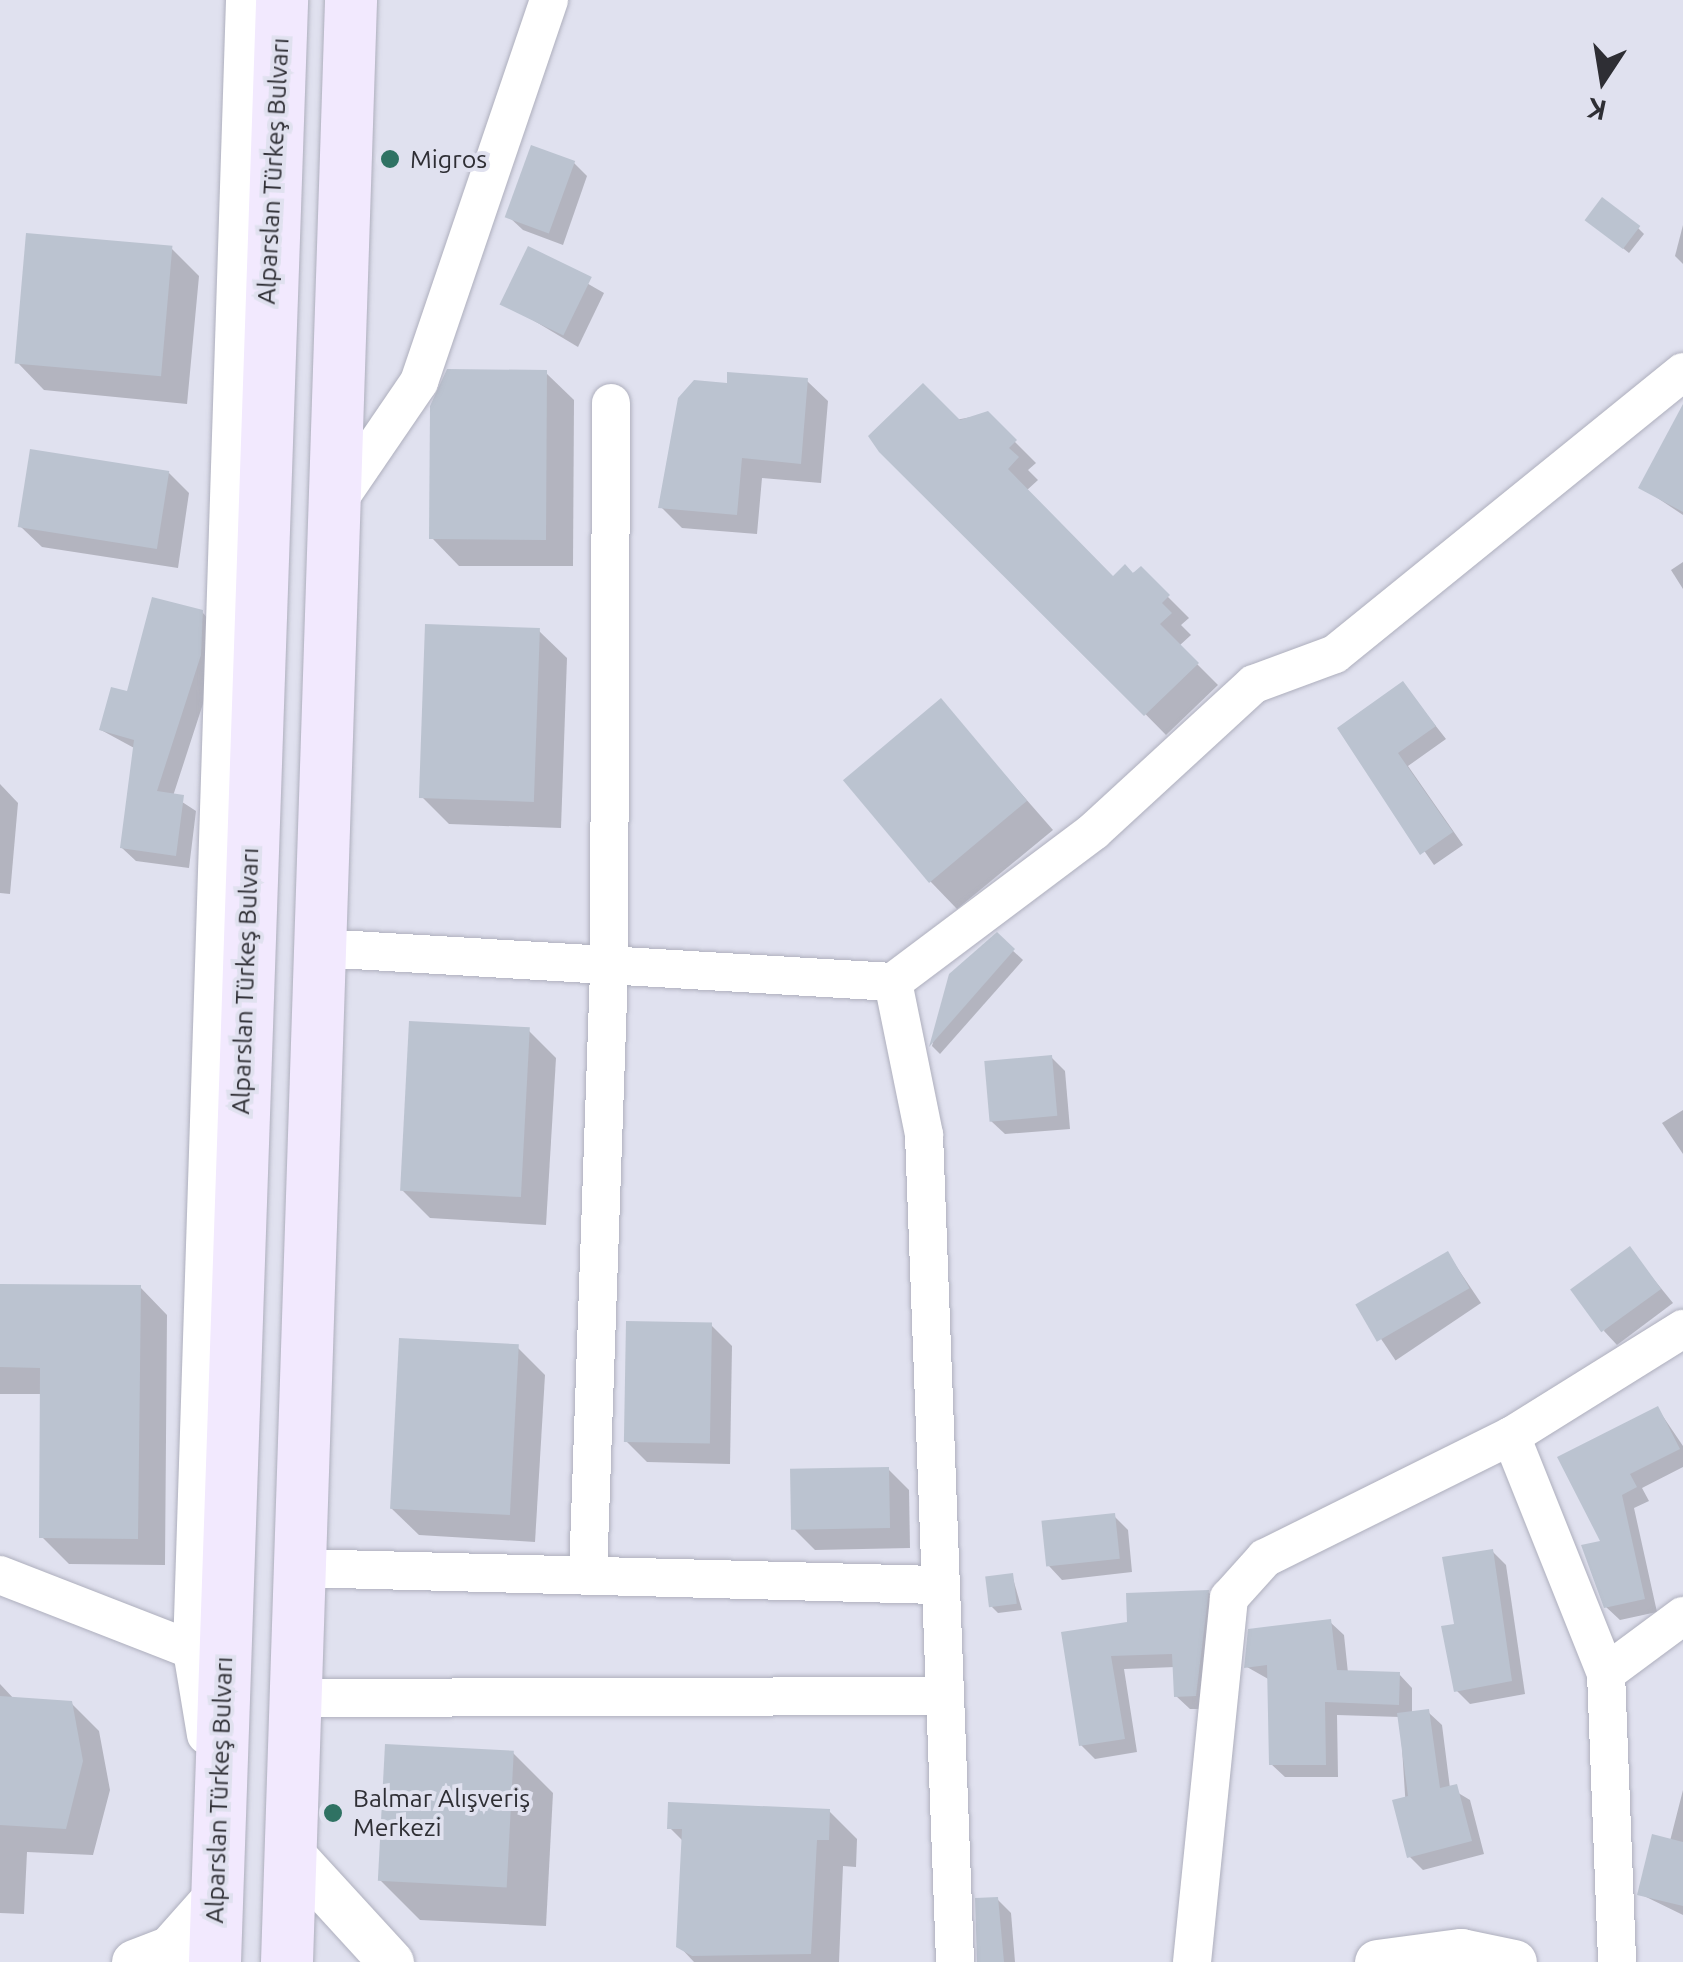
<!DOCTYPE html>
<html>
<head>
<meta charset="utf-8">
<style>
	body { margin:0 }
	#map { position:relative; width:1683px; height:1962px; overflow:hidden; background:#e0e1ef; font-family:Ubuntu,sans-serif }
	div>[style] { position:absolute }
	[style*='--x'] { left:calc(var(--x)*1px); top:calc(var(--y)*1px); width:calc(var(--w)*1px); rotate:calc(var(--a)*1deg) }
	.shadow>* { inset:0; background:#0003; transform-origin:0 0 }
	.building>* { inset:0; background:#bbc3d0; transform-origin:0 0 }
	.roads { filter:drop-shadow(0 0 2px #aeafbd) drop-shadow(0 0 2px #aeafbd) }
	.minor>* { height:38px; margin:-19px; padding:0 19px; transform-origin:19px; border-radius:19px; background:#fff }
	.tertiary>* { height:45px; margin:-22.5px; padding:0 22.5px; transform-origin:22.5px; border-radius:22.5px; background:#fff }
	.secondary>* { height:52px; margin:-26px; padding:0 26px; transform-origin:26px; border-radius:26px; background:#f2e9fe }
	.dots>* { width:28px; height:28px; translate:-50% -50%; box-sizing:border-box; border:5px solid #e0e1ef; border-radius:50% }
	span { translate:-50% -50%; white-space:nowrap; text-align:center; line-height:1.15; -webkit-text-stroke:8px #e0e1ef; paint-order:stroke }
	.poi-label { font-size:25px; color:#2e2e34 }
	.left { translate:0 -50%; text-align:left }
	.street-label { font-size:25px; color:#2e2e34 }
	.north { position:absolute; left:1553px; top:30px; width:100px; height:100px; -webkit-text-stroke:8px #e0e1ef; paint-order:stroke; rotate:192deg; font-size:28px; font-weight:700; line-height:40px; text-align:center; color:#2e2e34 }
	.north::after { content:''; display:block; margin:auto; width:35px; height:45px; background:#2e2e34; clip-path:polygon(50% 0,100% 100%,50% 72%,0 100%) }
</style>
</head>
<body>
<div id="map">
	<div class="shadow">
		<i style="clip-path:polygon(574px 163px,587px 176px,563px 245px,523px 230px,509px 217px)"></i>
		<i style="clip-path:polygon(1594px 225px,1638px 228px,1644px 234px,1629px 253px)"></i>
		<i style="clip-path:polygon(1683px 225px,1683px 264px,1675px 256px)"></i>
		<i style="clip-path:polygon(171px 248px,199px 276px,187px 404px,44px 390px,17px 362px)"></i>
		<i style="clip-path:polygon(529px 250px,604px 293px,578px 347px,511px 307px)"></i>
		<i style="clip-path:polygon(546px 373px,574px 400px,573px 566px,459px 566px,432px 538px)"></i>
		<i style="clip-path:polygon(807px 381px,828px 401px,821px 483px,762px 478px,757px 534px,682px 528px,661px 507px,729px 385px)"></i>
		<i style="clip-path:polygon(987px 414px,1036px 463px,1028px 470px,1038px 480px,1026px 491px,1113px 580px,1141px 570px,1189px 618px,1181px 625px,1191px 635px,1179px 646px,1218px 685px,1166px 735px,872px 436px)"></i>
		<i style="clip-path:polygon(1683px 436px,1683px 515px,1641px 487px)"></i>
		<i style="clip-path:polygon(168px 472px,189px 493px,178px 568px,42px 547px,21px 527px)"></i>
		<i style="clip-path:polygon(1683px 562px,1683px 589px,1671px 570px)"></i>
		<i style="clip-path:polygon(202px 612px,215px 626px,214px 670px,173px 796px,196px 811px,189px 868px,136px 861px,122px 848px,136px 749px,101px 730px)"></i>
		<i style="clip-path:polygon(539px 631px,567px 658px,561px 828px,449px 824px,422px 797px)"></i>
		<i style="clip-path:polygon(1403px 684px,1446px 739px,1408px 766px,1463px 845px,1434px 865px,1340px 729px)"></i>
		<i style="clip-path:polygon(941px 702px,1053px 830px,957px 909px,930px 881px)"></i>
		<i style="clip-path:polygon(0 784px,18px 803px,10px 894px,0 893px)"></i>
		<i style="clip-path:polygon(997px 936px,1023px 960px,940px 1054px,932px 1046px,952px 976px)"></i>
		<i style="clip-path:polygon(528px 1030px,556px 1058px,546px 1225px,430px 1218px,402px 1190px)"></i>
		<i style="clip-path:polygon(1051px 1057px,1065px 1071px,1070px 1129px,1005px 1134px,991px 1121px)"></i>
		<i style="clip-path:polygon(1683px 1110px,1683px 1154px,1662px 1123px)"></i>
		<i style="clip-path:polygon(1630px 1250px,1673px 1303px,1617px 1345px,1604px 1331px)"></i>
		<i style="left:1448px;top:1254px;width:59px;height:103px;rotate:56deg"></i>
		<i style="clip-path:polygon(0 1286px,140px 1287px,167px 1315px,165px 1565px,69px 1564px,42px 1537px,43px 1394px,0 1394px)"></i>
		<i style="clip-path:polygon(711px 1325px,732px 1346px,730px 1464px,647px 1462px,626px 1441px)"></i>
		<i style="clip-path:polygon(518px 1348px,545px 1375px,535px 1542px,419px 1535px,391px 1508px)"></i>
		<i style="clip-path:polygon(1658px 1409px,1683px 1446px,1683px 1467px,1642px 1488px,1649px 1501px,1634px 1508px,1657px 1612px,1620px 1620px,1606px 1607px,1603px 1543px,1560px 1458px)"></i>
		<i style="clip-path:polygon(888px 1469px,909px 1490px,910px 1548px,815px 1550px,794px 1529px)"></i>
		<i style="clip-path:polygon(1114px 1516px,1128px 1530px,1132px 1572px,1062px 1580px,1049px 1566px)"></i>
		<i style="clip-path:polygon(1492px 1551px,1506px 1565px,1525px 1694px,1470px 1704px,1457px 1691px)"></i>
		<i style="clip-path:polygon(1012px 1575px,1022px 1610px,998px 1613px,992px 1607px)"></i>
		<i style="clip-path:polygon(1208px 1592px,1222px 1606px,1209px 1709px,1190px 1709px,1176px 1696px,1175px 1667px,1124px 1669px,1137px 1752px,1095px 1759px,1081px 1745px,1063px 1635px,1130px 1624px)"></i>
		<i style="clip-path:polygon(1330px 1622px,1344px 1635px,1348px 1673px,1399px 1674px,1412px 1688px,1412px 1714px,1428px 1712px,1442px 1725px,1450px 1788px,1470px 1800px,1484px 1854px,1423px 1870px,1409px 1856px,1400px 1717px,1337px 1715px,1338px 1777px,1285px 1777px,1271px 1764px,1270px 1680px,1247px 1667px)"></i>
		<i style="clip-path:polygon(0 1684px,15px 1700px,71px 1703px,99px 1731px,110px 1790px,93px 1855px,27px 1852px,24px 1914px,0 1913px)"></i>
		<i style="clip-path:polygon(513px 1753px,553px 1793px,546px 1926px,420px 1920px,380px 1880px)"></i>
		<i style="clip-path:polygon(1683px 1790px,1683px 1915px,1640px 1894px,1670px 1841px)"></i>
		<i style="clip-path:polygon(829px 1811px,857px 1839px,856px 1867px,843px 1866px,839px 1962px,694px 1962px,679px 1946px,684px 1842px,670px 1828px)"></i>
		<i style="clip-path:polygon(997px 1899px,1011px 1913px,1015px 1962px,980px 1962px)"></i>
	</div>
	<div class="building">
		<i style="left:531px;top:145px;width:47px;height:77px;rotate:20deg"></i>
		<i style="left:1602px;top:197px;width:48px;height:29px;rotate:37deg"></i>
		<i style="left:26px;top:233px;width:147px;height:131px;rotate:5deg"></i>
		<i style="left:528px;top:246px;width:71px;height:65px;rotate:26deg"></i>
		<i style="clip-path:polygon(447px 369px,547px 370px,546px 540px,429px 539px,430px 406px)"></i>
		<i style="clip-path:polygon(727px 372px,808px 378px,801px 464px,742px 458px,737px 515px,658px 508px,678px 398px,694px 380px,727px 383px)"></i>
		<i style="clip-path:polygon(923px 383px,960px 420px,988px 411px,1017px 440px,1009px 448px,1019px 457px,1008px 469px,1113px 576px,1125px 564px,1133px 573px,1141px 566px,1170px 595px,1162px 603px,1172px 613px,1160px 624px,1199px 663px,1144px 716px,879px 452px,868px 436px)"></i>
		<i style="clip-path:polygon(1683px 404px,1683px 512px,1638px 488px)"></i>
		<i style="left:30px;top:449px;width:141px;height:79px;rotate:9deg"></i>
		<i style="clip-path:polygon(152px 597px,203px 610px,201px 655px,157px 791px,184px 795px,176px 856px,120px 848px,134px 740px,99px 730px,111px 687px,127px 691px)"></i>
		<i style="left:425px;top:624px;width:115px;height:174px;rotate:2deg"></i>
		<i style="clip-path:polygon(1403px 681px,1436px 726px,1398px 753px,1453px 832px,1420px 855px,1337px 728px)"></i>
		<i style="left:941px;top:698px;width:134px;height:128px;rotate:50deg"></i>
		<i style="clip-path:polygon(997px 932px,1015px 949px,929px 1047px,949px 974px)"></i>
		<i style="left:409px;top:1021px;width:121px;height:170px;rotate:3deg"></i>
		<i style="left:1052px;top:1055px;width:61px;height:68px;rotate:85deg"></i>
		<i style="left:1630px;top:1246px;width:53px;height:74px;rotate:54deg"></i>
		<i style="left:1448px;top:1251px;width:43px;height:107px;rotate:60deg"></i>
		<i style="clip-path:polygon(0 1284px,141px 1285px,138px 1539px,39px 1538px,40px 1368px,0 1367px)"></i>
		<i style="left:626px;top:1321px;width:86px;height:121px;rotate:1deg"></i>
		<i style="left:399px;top:1338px;width:120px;height:171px;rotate:3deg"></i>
		<i style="clip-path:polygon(1658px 1406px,1680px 1449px,1630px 1474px,1637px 1487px,1622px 1495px,1645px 1599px,1604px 1608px,1581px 1545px,1600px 1541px,1557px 1457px)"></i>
		<i style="left:889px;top:1467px;width:61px;height:99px;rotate:89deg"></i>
		<i style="left:1115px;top:1513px;width:46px;height:74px;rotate:84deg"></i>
		<i style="clip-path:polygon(1493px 1549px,1512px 1681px,1454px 1692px,1441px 1626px,1454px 1624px,1442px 1557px)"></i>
		<i style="left:1013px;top:1573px;width:31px;height:28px;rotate:83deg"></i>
		<i style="clip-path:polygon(1209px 1590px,1196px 1696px,1174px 1697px,1172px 1654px,1111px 1656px,1125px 1739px,1079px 1746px,1061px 1632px,1127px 1622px,1126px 1593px)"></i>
		<i style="clip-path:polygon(1331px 1619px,1337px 1670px,1400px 1672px,1399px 1705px,1325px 1702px,1326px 1765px,1269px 1765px,1267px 1665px,1244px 1668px,1248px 1629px)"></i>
		<i style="clip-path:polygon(0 1696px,72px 1701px,83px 1761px,66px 1829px,0 1825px)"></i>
		<i style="clip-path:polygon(1429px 1709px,1440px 1788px,1457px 1784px,1472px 1841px,1407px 1858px,1392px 1800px,1408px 1796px,1397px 1713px)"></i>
		<i style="left:385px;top:1744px;width:129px;height:137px;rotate:3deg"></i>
		<i style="clip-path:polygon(668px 1802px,830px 1809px,829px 1840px,817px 1840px,811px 1954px,692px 1956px,676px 1947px,682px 1829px,667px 1829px)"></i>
		<i style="clip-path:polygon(1652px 1834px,1683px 1842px,1683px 1906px,1637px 1895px)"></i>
		<i style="clip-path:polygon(998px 1897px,1004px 1962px,977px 1962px,975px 1898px)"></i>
	</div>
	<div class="roads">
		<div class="minor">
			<i style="--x:335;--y:505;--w:149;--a:-55.7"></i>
			<i style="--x:419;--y:382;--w:404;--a:-71.2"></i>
			<i style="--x:320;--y:948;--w:574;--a:3.4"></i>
			<i style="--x:893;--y:982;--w:156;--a:78.5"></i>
			<i style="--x:924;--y:1135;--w:828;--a:87.85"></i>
			<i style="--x:893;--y:982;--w:251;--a:-36.9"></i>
			<i style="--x:1094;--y:831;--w:217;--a:-42.6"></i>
			<i style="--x:1254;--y:684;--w:86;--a:-20.3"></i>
			<i style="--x:1335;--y:654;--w:448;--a:-39"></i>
			<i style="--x:1511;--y:1436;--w:255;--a:68.2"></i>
			<i style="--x:1606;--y:1673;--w:289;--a:87.8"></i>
			<i style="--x:300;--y:1568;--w:638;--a:1.53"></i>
			<i style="--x:0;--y:1575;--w:206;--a:21.3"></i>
			<i style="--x:588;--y:1575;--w:603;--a:-88.01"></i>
			<i style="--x:609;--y:972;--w:569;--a:-89.8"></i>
			<i style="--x:1606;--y:1673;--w:96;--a:-36.5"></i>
			<i style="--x:296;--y:1698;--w:647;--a:-0.18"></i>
			<i style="--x:206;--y:1735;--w:86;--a:-99.4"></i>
			<i style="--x:192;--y:1650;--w:1651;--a:-88.16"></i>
			<i style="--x:1192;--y:1962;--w:366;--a:-84.2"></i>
			<i style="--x:1229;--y:1598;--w:54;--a:-48"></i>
			<i style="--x:1265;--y:1558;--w:275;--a:-26.4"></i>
			<i style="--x:1511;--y:1436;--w:203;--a:-31.9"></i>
		</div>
		<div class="tertiary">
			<i style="--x:291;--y:1853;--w:148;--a:47.5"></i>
			<i style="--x:134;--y:1962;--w:39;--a:-21"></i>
			<i style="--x:170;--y:1948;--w:69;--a:-48.5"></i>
			<i style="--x:1377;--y:1962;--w:85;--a:-7.5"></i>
			<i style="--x:1461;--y:1951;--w:54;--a:11.7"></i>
		</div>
		<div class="secondary">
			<i style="--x:215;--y:1962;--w:1963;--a:-88.04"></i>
			<i style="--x:287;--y:1962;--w:1963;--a:-88.13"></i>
		</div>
	</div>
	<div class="dots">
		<i style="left:390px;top:159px;background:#2f7263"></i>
		<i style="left:333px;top:1813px;background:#2f7263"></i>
	</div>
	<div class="poi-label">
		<span class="left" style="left:410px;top:159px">Migros</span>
		<span class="left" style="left:353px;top:1813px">Balmar Alışveriş<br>Merkezi</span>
	</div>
	<div class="street-label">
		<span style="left:273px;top:171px;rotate:-87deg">Alparslan Türkeş Bulvarı</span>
		<span style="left:245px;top:981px;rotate:-88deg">Alparslan Türkeş Bulvarı</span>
		<span style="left:219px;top:1790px;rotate:-88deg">Alparslan Türkeş Bulvarı</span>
	</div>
	<div class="north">K</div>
</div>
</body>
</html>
